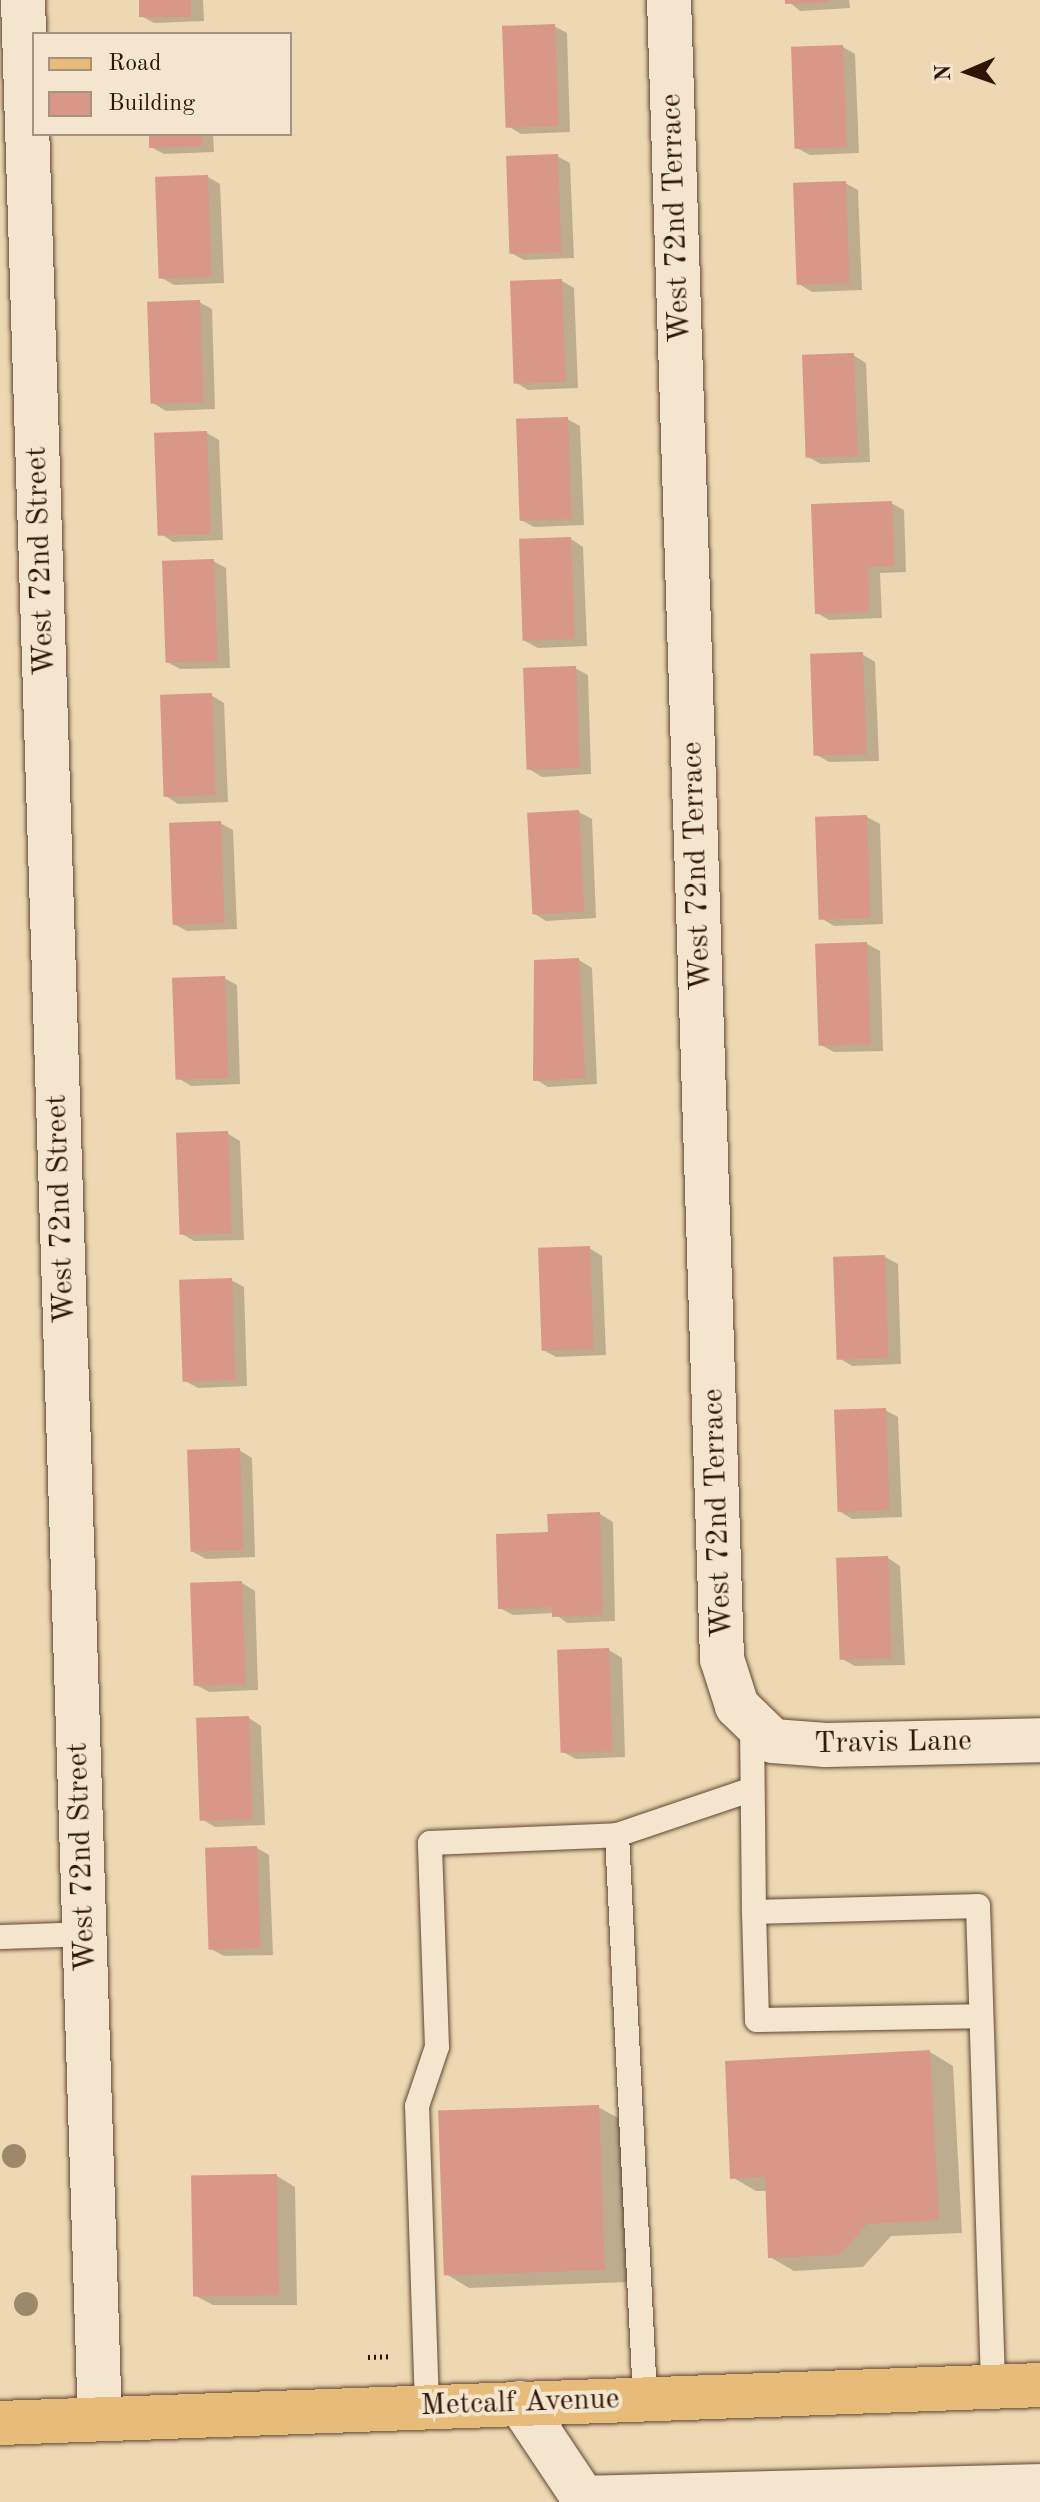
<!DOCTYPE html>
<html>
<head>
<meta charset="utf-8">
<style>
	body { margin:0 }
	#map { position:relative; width:1040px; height:2502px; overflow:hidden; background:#eed8b3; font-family:"Old Standard TT",serif }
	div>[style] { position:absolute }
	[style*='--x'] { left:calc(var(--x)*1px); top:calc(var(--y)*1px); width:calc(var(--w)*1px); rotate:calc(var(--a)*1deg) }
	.shadow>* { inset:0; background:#0003 }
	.building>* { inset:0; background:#d89787; transform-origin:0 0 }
	.path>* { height:5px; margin-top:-2.5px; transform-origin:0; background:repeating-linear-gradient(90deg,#301507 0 2px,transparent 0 6px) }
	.roads { filter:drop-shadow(0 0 2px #604632) drop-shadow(0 0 2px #604632) }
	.service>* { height:24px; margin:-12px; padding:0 12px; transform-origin:12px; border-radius:12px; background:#f4e6ce }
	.minor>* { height:44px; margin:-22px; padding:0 22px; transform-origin:22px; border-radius:22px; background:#f4e6ce }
	.primary>* { height:44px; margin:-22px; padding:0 22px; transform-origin:22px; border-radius:22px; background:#e7bc7a }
	.trees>* { width:24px; height:24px; margin:-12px; border-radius:50%; background:#9c896a }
	span { translate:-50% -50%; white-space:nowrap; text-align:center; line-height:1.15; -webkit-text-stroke:8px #f4e6ce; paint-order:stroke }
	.street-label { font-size:30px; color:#301507 }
	.legend { position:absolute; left:32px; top:32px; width:260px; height:104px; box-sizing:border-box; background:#f4e6ce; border:2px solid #a6927e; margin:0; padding:10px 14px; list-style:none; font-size:24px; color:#301507 }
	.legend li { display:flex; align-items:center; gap:16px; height:40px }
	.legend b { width:40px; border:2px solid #a6927e }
	.north { position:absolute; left:928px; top:32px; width:80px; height:80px; -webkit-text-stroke:6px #f4e6ce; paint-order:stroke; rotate:268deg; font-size:22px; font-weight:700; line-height:32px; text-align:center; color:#301507 }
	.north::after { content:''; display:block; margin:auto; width:28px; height:36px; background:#301507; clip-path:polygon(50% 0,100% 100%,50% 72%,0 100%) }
</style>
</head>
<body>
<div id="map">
	<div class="shadow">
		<i style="clip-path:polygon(141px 0,203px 0,204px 21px,154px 23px,141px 16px)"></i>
		<i style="clip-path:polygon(787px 0,849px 0,850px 8px,800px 11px)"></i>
		<i style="clip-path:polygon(554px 26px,567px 33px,570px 132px,521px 134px,508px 126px)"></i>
		<i style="clip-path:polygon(843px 47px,855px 54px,859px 153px,810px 155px,797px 148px)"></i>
		<i style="clip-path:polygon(151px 134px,213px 134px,214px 152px,164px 154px,151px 147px)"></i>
		<i style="clip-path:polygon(557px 156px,570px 163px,574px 258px,524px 260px,511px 253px)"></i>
		<i style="clip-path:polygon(208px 177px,220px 184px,224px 283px,174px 285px,162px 278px)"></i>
		<i style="clip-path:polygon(845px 183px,858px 190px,862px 290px,812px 292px,799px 284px)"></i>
		<i style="clip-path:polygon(562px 281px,574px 288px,578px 388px,528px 390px,515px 382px)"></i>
		<i style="clip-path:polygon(199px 302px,212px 309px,215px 409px,166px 411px,153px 403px)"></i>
		<i style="clip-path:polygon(853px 355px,866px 363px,870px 462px,821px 464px,808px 457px)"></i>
		<i style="clip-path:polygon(567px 419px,580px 426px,584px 525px,534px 527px,521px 520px)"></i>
		<i style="clip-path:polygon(207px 433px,219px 440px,223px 540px,173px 542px,161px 534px)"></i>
		<i style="clip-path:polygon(891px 503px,904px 510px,906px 572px,880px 573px,882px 618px,829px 620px,817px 613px)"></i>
		<i style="clip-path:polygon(571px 539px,583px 547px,587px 646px,538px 648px,525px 641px)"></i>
		<i style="clip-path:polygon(213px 561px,226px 568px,230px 668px,180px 669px,167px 662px)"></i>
		<i style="clip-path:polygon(862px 654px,875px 662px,879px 761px,829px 762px,817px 755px)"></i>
		<i style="clip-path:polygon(575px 668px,588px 675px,591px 774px,542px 777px,529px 769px)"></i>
		<i style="clip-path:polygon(211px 695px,224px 703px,228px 802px,178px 804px,166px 796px)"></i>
		<i style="clip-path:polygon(579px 812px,592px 819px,596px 918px,546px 921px,533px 913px)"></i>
		<i style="clip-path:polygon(867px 817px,880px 824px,883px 924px,834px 926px,821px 918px)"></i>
		<i style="clip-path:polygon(220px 823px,233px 830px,237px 929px,187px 931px,174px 924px)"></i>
		<i style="clip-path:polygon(867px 944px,880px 951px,883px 1051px,834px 1052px,821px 1045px)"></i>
		<i style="clip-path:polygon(579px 960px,592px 968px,597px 1084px,548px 1087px,535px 1079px)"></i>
		<i style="clip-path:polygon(224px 978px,237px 985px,240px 1084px,191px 1086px,178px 1078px)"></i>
		<i style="clip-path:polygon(227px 1133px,240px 1141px,244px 1240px,194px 1241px,182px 1234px)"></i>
		<i style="clip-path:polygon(589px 1248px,602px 1256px,606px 1355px,556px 1357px,543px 1350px)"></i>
		<i style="clip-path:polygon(885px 1257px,898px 1264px,901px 1364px,852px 1366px,839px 1358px)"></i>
		<i style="clip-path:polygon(231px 1280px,244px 1287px,247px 1386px,198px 1388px,185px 1381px)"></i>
		<i style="clip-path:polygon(885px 1410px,898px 1417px,902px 1517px,852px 1519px,839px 1511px)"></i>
		<i style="clip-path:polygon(239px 1450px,252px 1458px,255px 1557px,206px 1559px,193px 1552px)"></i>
		<i style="clip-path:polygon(600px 1514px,613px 1522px,615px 1621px,567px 1623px,554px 1613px,513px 1615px,500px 1608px,550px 1534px)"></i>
		<i style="clip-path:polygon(888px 1558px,900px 1566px,905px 1665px,855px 1666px,842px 1659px)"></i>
		<i style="clip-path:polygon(242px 1583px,255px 1591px,258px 1690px,209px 1692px,196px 1685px)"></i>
		<i style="clip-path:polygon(609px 1650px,622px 1658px,625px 1757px,576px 1759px,563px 1752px)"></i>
		<i style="clip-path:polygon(249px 1718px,261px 1726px,265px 1825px,215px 1827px,203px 1820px)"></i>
		<i style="clip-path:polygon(257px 1848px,269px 1855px,273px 1955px,224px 1956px,211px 1949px)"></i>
		<i style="clip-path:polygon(930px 2052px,953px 2066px,962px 2233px,891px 2236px,863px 2267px,794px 2271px,770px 2257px,767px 2191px,756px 2191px,732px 2177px)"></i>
		<i style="clip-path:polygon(598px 2107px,622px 2120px,628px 2282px,469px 2288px,446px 2274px)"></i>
		<i style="clip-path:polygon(277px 2176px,295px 2187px,297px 2305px,213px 2305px,194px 2295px)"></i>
	</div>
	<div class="building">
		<i style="left:139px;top:0;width:52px;height:17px"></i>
		<i style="clip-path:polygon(785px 0,829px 0,829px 2px,785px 4px)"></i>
		<i style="left:555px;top:24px;width:102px;height:53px;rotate:88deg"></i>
		<i style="left:843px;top:45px;width:102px;height:52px;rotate:88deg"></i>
		<i style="clip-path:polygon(149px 134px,202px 134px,202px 146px,149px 148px)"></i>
		<i style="left:558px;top:154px;width:98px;height:52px;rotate:88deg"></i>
		<i style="left:208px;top:175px;width:102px;height:53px;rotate:88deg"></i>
		<i style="left:846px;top:181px;width:102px;height:53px;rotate:88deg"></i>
		<i style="left:562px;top:279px;width:103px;height:52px;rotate:88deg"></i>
		<i style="left:200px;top:300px;width:102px;height:53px;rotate:88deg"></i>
		<i style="left:854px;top:353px;width:103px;height:52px;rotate:88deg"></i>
		<i style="left:568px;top:417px;width:102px;height:52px;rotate:88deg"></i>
		<i style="left:207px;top:431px;width:103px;height:53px;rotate:88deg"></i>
		<i style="clip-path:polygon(892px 501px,894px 566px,868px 567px,869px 612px,815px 614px,811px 504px)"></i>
		<i style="left:571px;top:537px;width:102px;height:52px;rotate:88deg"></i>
		<i style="left:214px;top:559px;width:102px;height:52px;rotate:88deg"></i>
		<i style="left:863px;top:652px;width:102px;height:53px;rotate:88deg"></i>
		<i style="left:576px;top:666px;width:102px;height:53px;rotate:88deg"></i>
		<i style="left:212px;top:693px;width:102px;height:52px;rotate:88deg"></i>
		<i style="left:579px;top:810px;width:102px;height:52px;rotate:87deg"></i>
		<i style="left:867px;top:815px;width:103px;height:52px;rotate:88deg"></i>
		<i style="left:221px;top:821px;width:102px;height:52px;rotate:88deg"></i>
		<i style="left:867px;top:942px;width:102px;height:52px;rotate:88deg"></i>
		<i style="clip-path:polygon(579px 958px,585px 1078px,533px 1081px,534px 960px)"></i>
		<i style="left:225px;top:976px;width:102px;height:53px;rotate:88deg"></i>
		<i style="left:228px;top:1131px;width:102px;height:52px;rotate:88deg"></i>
		<i style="left:590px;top:1246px;width:103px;height:52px;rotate:88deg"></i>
		<i style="left:885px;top:1255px;width:103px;height:52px;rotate:88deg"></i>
		<i style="left:232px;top:1278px;width:102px;height:53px;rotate:88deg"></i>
		<i style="left:886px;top:1408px;width:102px;height:52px;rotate:88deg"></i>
		<i style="left:240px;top:1448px;width:102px;height:53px;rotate:88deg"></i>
		<i style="clip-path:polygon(600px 1512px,603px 1615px,552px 1617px,552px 1607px,498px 1609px,496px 1534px,548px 1532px,547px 1514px)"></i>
		<i style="left:888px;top:1556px;width:102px;height:52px;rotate:88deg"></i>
		<i style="left:242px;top:1581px;width:103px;height:52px;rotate:88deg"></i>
		<i style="left:609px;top:1648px;width:103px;height:52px;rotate:88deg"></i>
		<i style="left:249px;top:1716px;width:103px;height:53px;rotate:88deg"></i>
		<i style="left:257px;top:1846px;width:102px;height:52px;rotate:88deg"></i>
		<i style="clip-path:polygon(930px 2050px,939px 2220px,867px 2224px,839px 2255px,768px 2258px,765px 2177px,730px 2179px,725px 2061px)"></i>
		<i style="left:599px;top:2105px;width:165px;height:161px;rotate:88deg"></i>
		<i style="left:277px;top:2174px;width:121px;height:86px;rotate:89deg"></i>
	</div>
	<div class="path">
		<i style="--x:368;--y:2357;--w:23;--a:-2"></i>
	</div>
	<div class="roads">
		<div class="service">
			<i style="--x:752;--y:1724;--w:188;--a:89.4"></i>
			<i style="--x:754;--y:1912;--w:224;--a:-1.5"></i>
			<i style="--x:978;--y:1906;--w:481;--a:88.2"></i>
			<i style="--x:617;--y:1835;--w:564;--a:87.15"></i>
			<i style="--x:754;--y:1912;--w:108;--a:88.4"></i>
			<i style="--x:757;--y:2020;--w:224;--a:-1"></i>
			<i style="--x:0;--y:1937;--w:84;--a:-2"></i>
			<i style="--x:427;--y:2406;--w:300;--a:-91.9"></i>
			<i style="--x:417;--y:2106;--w:62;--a:-71.3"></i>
			<i style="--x:437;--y:2047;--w:204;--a:-92"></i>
			<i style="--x:430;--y:1843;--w:187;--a:-2.4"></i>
			<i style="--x:617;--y:1835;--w:140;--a:-18.7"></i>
		</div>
		<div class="minor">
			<i style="--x:23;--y:0;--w:2419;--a:88.18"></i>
			<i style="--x:669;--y:0;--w:1660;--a:88.17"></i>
			<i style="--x:722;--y:1659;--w:49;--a:72.3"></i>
			<i style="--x:737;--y:1706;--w:50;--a:44.2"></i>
			<i style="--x:773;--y:1741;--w:53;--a:4.3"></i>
			<i style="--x:826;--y:1745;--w:214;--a:-1.3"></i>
			<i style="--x:520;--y:2403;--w:119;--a:56.3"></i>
			<i style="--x:583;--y:2498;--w:457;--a:-1.5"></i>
		</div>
		<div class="primary">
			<i style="--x:0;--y:2423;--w:1041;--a:-2.09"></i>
		</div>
	</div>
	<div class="trees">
		<i style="left:14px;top:2156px"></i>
		<i style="left:26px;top:2304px"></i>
	</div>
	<div class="street-label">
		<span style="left:676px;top:218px;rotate:-92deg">West 72nd Terrace</span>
		<span style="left:41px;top:561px;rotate:-92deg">West 72nd Street</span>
		<span style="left:697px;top:866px;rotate:-92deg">West 72nd Terrace</span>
		<span style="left:61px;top:1209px;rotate:-92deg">West 72nd Street</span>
		<span style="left:718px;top:1513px;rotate:-92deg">West 72nd Terrace</span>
		<span style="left:893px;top:1743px;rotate:-1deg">Travis Lane</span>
		<span style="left:82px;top:1857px;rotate:-92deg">West 72nd Street</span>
		<span style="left:520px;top:2403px;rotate:-2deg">Metcalf Avenue</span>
	</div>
	<ul class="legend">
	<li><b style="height:10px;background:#e7bc7a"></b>Road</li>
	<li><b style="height:22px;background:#d89787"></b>Building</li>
	</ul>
	<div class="north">N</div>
</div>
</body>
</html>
